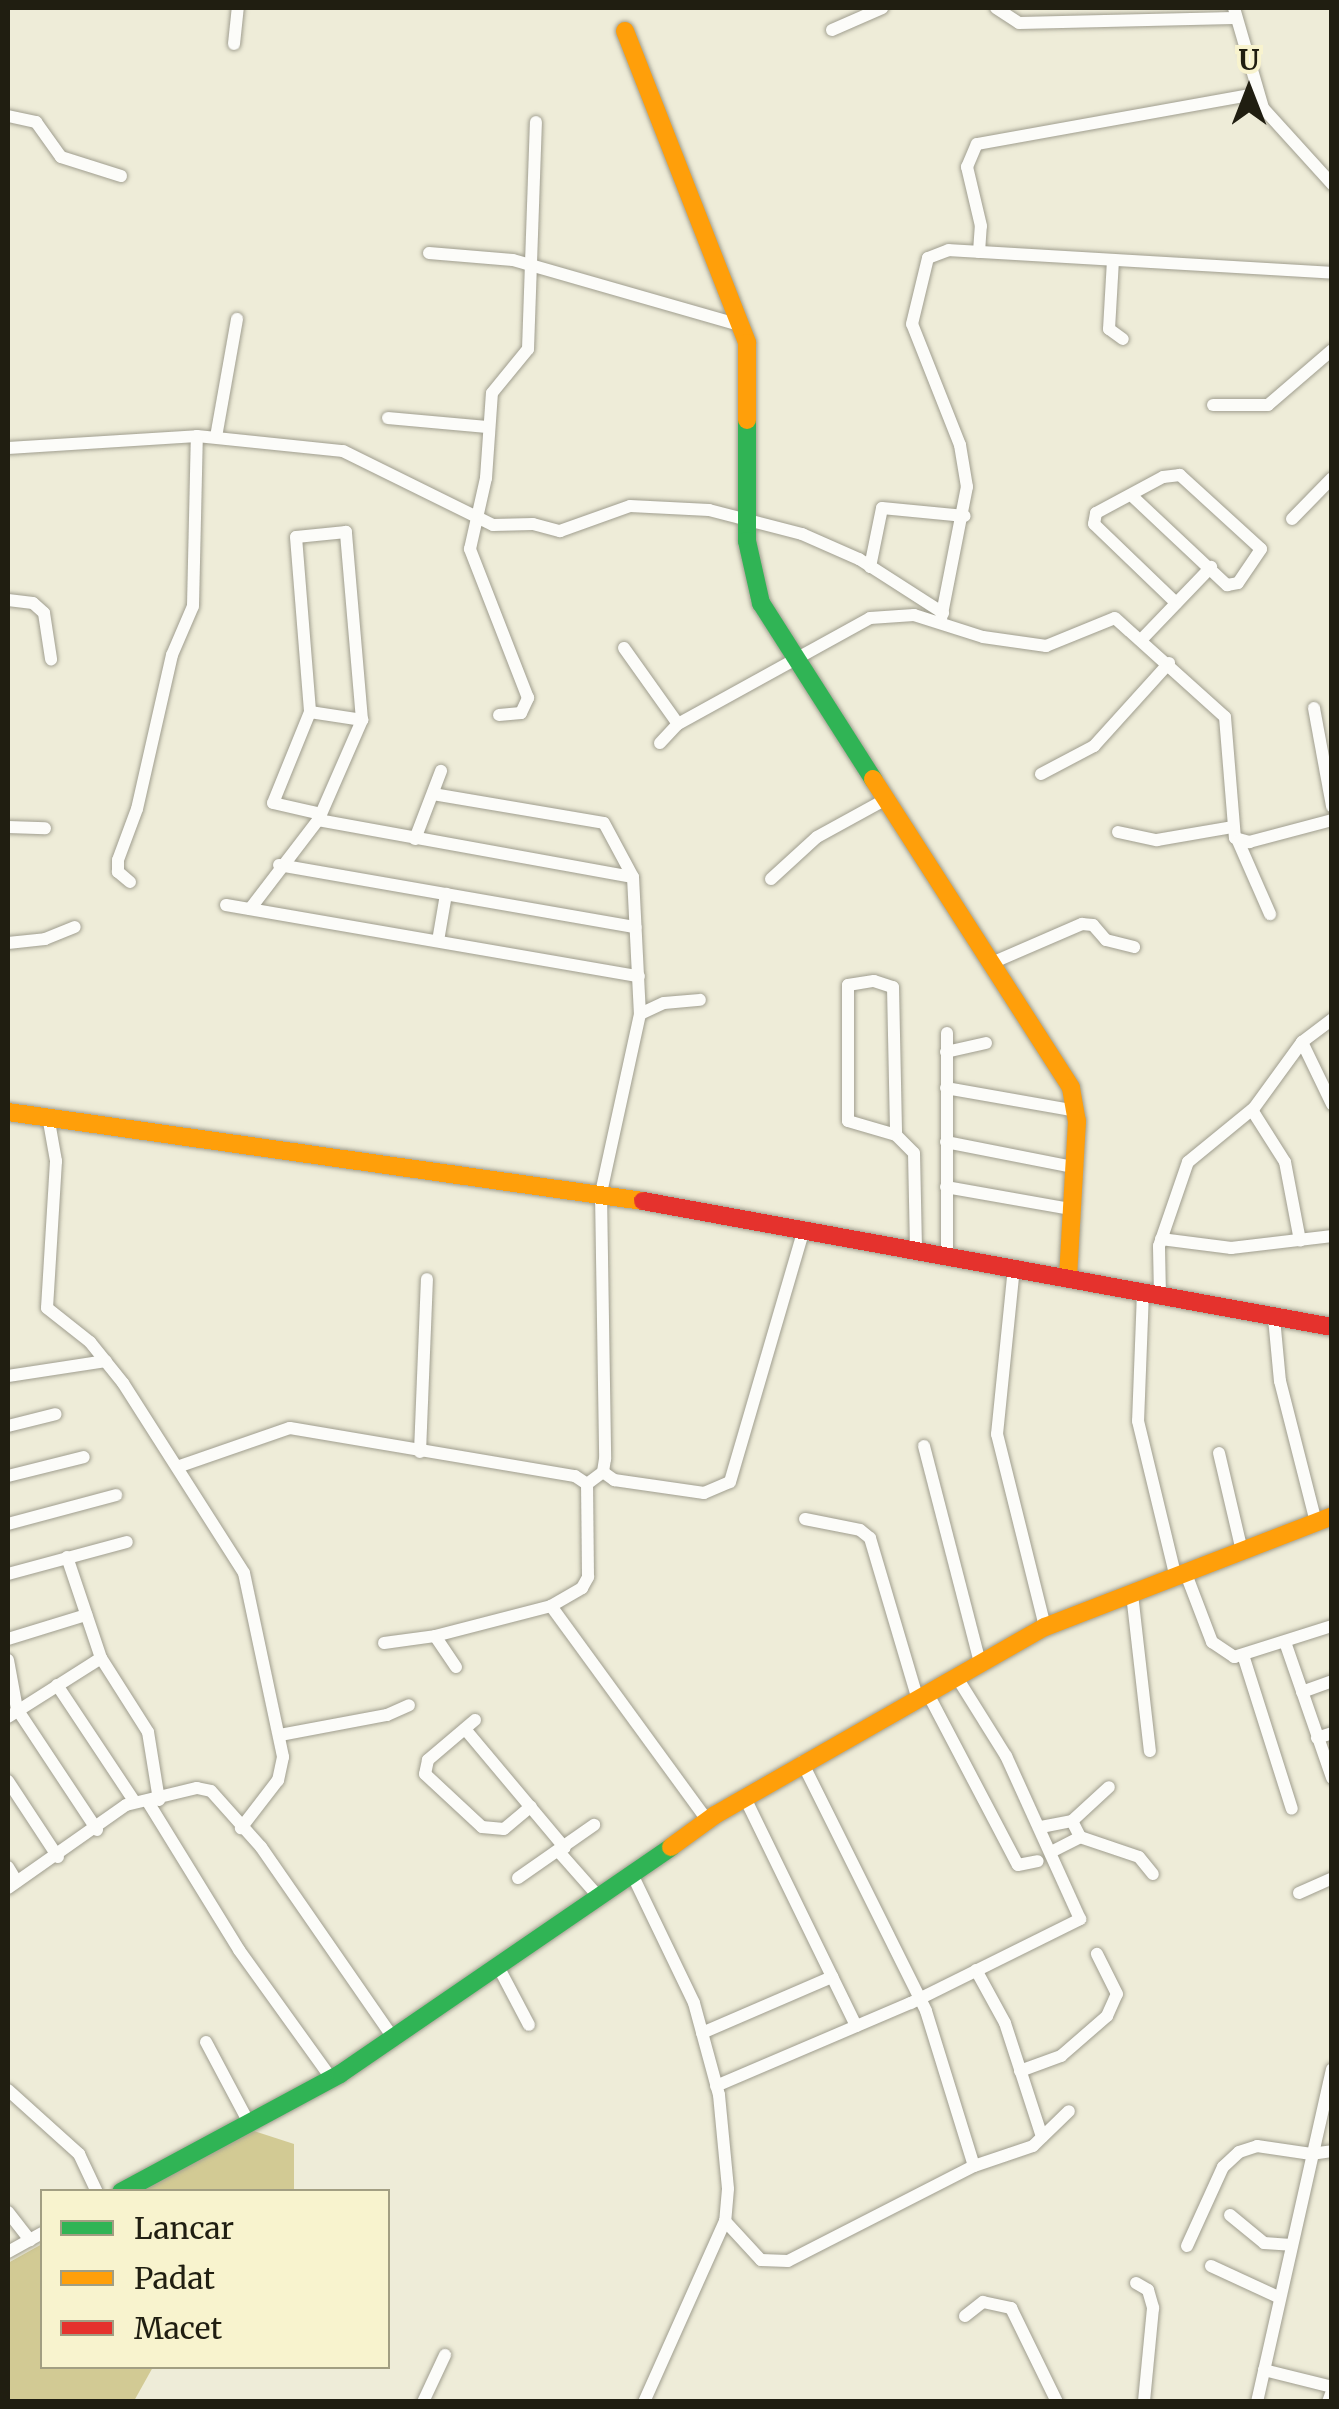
<!DOCTYPE html>
<html>
<head>
<meta charset="utf-8">
<style>
	body { margin:0 }
	#map { position:relative; width:1339px; height:2409px; overflow:hidden; background:#eeecd8; font-family:Merriweather,serif }
	div>[style] { position:absolute }
	[style*='--x'] { left:calc(var(--x)*1px); top:calc(var(--y)*1px); width:calc(var(--w)*1px); rotate:calc(var(--a)*1deg) }
	.forest>* { inset:0; background:#d2ca94 }
	.roads { filter:drop-shadow(0 0 2px #a09e8f) drop-shadow(0 0 2px #a09e8f) }
	.street>* { height:12px; margin:-6px; padding:0 6px; transform-origin:6px; border-radius:6px; background:#fcfcf9 }
	.fast>* { height:18px; margin:-9px; padding:0 9px; transform-origin:9px; border-radius:9px; background:#30b455 }
	.slow>* { height:18px; margin:-9px; padding:0 9px; transform-origin:9px; border-radius:9px; background:#ff9f0a }
	.jam>* { height:18px; margin:-9px; padding:0 9px; transform-origin:9px; border-radius:9px; background:#e5322d }
	span { translate:-50% -50%; white-space:nowrap; text-align:center; line-height:1.15; -webkit-text-stroke:10px #f8f3ce; paint-order:stroke }
	.frame { position:absolute; inset:0; border:10px solid #201e11; pointer-events:none }
	.legend { position:absolute; left:40px; top:2189px; width:350px; height:180px; box-sizing:border-box; background:#f8f3ce; border:2px solid #a29e82; margin:0; padding:12px 18px; list-style:none; font-size:30px; color:#201e11 }
	.legend li { display:flex; align-items:center; gap:20px; height:50px }
	.legend b { width:50px; border:2px solid #a29e82 }
	.north { position:absolute; left:1199px; top:40px; width:100px; height:100px; -webkit-text-stroke:8px #f8f3ce; paint-order:stroke; rotate:0deg; font-size:28px; font-weight:700; line-height:40px; text-align:center; color:#201e11 }
	.north::after { content:''; display:block; margin:auto; width:35px; height:45px; background:#201e11; clip-path:polygon(50% 0,100% 100%,50% 72%,0 100%) }
</style>
</head>
<body>
<div id="map">
	<div class="forest">
		<i style="clip-path:polygon(251px 2130px,294px 2144px,294px 2191px,138px 2192px)"></i>
		<i style="clip-path:polygon(42px 2244px,42px 2366px,153px 2367px,134px 2401px,8px 2401px,8px 2263px)"></i>
	</div>
	<div class="roads">
		<div class="street">
			<i style="--x:996;--y:8;--w:27;--a:33"></i>
			<i style="--x:1019;--y:23;--w:215;--a:-1.3"></i>
			<i style="--x:1234;--y:8;--w:104;--a:73.8"></i>
			<i style="--x:1263;--y:108;--w:103;--a:47.8"></i>
			<i style="--x:832;--y:30;--w:55;--a:-23.7"></i>
			<i style="--x:234;--y:44;--w:36;--a:-84"></i>
			<i style="--x:8;--y:116;--w:29;--a:12"></i>
			<i style="--x:36;--y:122;--w:43;--a:54.5"></i>
			<i style="--x:61;--y:157;--w:63;--a:17.6"></i>
			<i style="--x:979;--y:252;--w:26;--a:-86"></i>
			<i style="--x:981;--y:226;--w:61;--a:-103.3"></i>
			<i style="--x:967;--y:167;--w:25;--a:-67"></i>
			<i style="--x:977;--y:144;--w:283;--a:-10.2"></i>
			<i style="--x:429;--y:253;--w:84;--a:4.8"></i>
			<i style="--x:513;--y:260;--w:239;--a:16"></i>
			<i style="--x:1113;--y:260;--w:69;--a:93.3"></i>
			<i style="--x:1109;--y:329;--w:17;--a:36"></i>
			<i style="--x:1213;--y:405;--w:55;--a:0"></i>
			<i style="--x:1268;--y:405;--w:84;--a:-40.7"></i>
			<i style="--x:388;--y:418;--w:99;--a:5.2"></i>
			<i style="--x:216;--y:437;--w:120;--a:-79.9"></i>
			<i style="--x:8;--y:448;--w:189;--a:-3.6"></i>
			<i style="--x:197;--y:436;--w:147;--a:5.9"></i>
			<i style="--x:343;--y:451;--w:167;--a:26.3"></i>
			<i style="--x:493;--y:525;--w:40;--a:-1.4"></i>
			<i style="--x:533;--y:524;--w:28;--a:15"></i>
			<i style="--x:560;--y:531;--w:74;--a:-19.7"></i>
			<i style="--x:630;--y:506;--w:79;--a:2.9"></i>
			<i style="--x:709;--y:510;--w:96;--a:14.5"></i>
			<i style="--x:802;--y:534;--w:62;--a:23.7"></i>
			<i style="--x:859;--y:559;--w:100;--a:32.7"></i>
			<i style="--x:1131;--y:495;--w:132;--a:43.2"></i>
			<i style="--x:1227;--y:585;--w:11;--a:-10"></i>
			<i style="--x:1238;--y:583;--w:41;--a:-55.9"></i>
			<i style="--x:1261;--y:549;--w:110;--a:-137.6"></i>
			<i style="--x:1180;--y:475;--w:17;--a:173"></i>
			<i style="--x:1163;--y:477;--w:76;--a:151.8"></i>
			<i style="--x:1096;--y:513;--w:11;--a:100"></i>
			<i style="--x:1094;--y:524;--w:114;--a:43.9"></i>
			<i style="--x:1292;--y:519;--w:57;--a:-45.7"></i>
			<i style="--x:870;--y:567;--w:60;--a:-78.5"></i>
			<i style="--x:882;--y:508;--w:83;--a:5.5"></i>
			<i style="--x:8;--y:600;--w:25;--a:7"></i>
			<i style="--x:33;--y:603;--w:15;--a:42"></i>
			<i style="--x:44;--y:613;--w:47;--a:81.3"></i>
			<i style="--x:941;--y:619;--w:135;--a:-78.9"></i>
			<i style="--x:967;--y:487;--w:43;--a:-99.5"></i>
			<i style="--x:960;--y:445;--w:130;--a:-111.6"></i>
			<i style="--x:912;--y:324;--w:68;--a:-76.4"></i>
			<i style="--x:928;--y:258;--w:22;--a:-21"></i>
			<i style="--x:949;--y:250;--w:384;--a:3.4"></i>
			<i style="--x:1142;--y:639;--w:100;--a:-46.2"></i>
			<i style="--x:624;--y:648;--w:93;--a:54.6"></i>
			<i style="--x:1314;--y:708;--w:100;--a:79.6"></i>
			<i style="--x:310;--y:712;--w:53;--a:8.7"></i>
			<i style="--x:499;--y:715;--w:22;--a:-5"></i>
			<i style="--x:521;--y:713;--w:17;--a:-65"></i>
			<i style="--x:528;--y:698;--w:160;--a:-111.3"></i>
			<i style="--x:470;--y:549;--w:73;--a:-77.3"></i>
			<i style="--x:486;--y:478;--w:85;--a:-86"></i>
			<i style="--x:492;--y:393;--w:57;--a:-50.7"></i>
			<i style="--x:528;--y:349;--w:227;--a:-88"></i>
			<i style="--x:660;--y:743;--w:26;--a:-47"></i>
			<i style="--x:678;--y:724;--w:219;--a:-28.9"></i>
			<i style="--x:870;--y:618;--w:44;--a:-3.9"></i>
			<i style="--x:914;--y:615;--w:72;--a:17.7"></i>
			<i style="--x:983;--y:637;--w:64;--a:8.1"></i>
			<i style="--x:1046;--y:646;--w:74;--a:-22.1"></i>
			<i style="--x:1115;--y:618;--w:148;--a:42"></i>
			<i style="--x:1225;--y:717;--w:121;--a:85.3"></i>
			<i style="--x:1235;--y:838;--w:15;--a:16"></i>
			<i style="--x:1249;--y:842;--w:86;--a:-14.8"></i>
			<i style="--x:1041;--y:774;--w:60;--a:-27.8"></i>
			<i style="--x:1094;--y:746;--w:112;--a:-47.9"></i>
			<i style="--x:433;--y:794;--w:173;--a:9.6"></i>
			<i style="--x:604;--y:823;--w:61;--a:61.8"></i>
			<i style="--x:633;--y:877;--w:137;--a:87.1"></i>
			<i style="--x:640;--y:1014;--w:183;--a:102.3"></i>
			<i style="--x:601;--y:1193;--w:266;--a:89.1"></i>
			<i style="--x:605;--y:1459;--w:13;--a:99"></i>
			<i style="--x:603;--y:1472;--w:20;--a:143"></i>
			<i style="--x:318;--y:820;--w:320;--a:10.3"></i>
			<i style="--x:8;--y:827;--w:37;--a:2"></i>
			<i style="--x:1118;--y:832;--w:40;--a:12"></i>
			<i style="--x:1157;--y:840;--w:76;--a:-9.8"></i>
			<i style="--x:415;--y:839;--w:73;--a:-69.1"></i>
			<i style="--x:1238;--y:841;--w:80;--a:66.3"></i>
			<i style="--x:279;--y:865;--w:362;--a:9.9"></i>
			<i style="--x:771;--y:879;--w:62;--a:-42.4"></i>
			<i style="--x:817;--y:837;--w:79;--a:-28.8"></i>
			<i style="--x:130;--y:882;--w:16;--a:-140"></i>
			<i style="--x:118;--y:872;--w:12;--a:-90"></i>
			<i style="--x:118;--y:860;--w:54;--a:-69.6"></i>
			<i style="--x:137;--y:809;--w:158;--a:-77.2"></i>
			<i style="--x:172;--y:655;--w:53;--a:-66.8"></i>
			<i style="--x:193;--y:606;--w:170;--a:-88.7"></i>
			<i style="--x:226;--y:905;--w:419;--a:9.8"></i>
			<i style="--x:250;--y:909;--w:112;--a:-52.6"></i>
			<i style="--x:318;--y:820;--w:7;--a:-63"></i>
			<i style="--x:321;--y:814;--w:103;--a:-66.4"></i>
			<i style="--x:362;--y:720;--w:189;--a:-94.9"></i>
			<i style="--x:346;--y:532;--w:50;--a:174.3"></i>
			<i style="--x:296;--y:537;--w:176;--a:85.4"></i>
			<i style="--x:310;--y:712;--w:98;--a:112.1"></i>
			<i style="--x:273;--y:803;--w:49;--a:12.9"></i>
			<i style="--x:438;--y:941;--w:48;--a:-80.3"></i>
			<i style="--x:8;--y:943;--w:37;--a:-6"></i>
			<i style="--x:45;--y:939;--w:32;--a:-22"></i>
			<i style="--x:994;--y:962;--w:96;--a:-23.4"></i>
			<i style="--x:1082;--y:924;--w:11;--a:5"></i>
			<i style="--x:1093;--y:925;--w:20;--a:49"></i>
			<i style="--x:1106;--y:940;--w:29;--a:14"></i>
			<i style="--x:640;--y:1014;--w:26;--a:-25"></i>
			<i style="--x:664;--y:1003;--w:36;--a:-5"></i>
			<i style="--x:947;--y:1033;--w:221;--a:90"></i>
			<i style="--x:1302;--y:1042;--w:69;--a:64.2"></i>
			<i style="--x:946;--y:1052;--w:41;--a:-12.7"></i>
			<i style="--x:946;--y:1088;--w:132;--a:10"></i>
			<i style="--x:1252;--y:1110;--w:62;--a:57.6"></i>
			<i style="--x:1285;--y:1162;--w:80;--a:79.2"></i>
			<i style="--x:48;--y:1116;--w:46;--a:79.9"></i>
			<i style="--x:56;--y:1161;--w:147;--a:93.5"></i>
			<i style="--x:47;--y:1308;--w:55;--a:38.3"></i>
			<i style="--x:90;--y:1342;--w:53;--a:51.2"></i>
			<i style="--x:123;--y:1383;--w:225;--a:57.5"></i>
			<i style="--x:244;--y:1573;--w:188;--a:78"></i>
			<i style="--x:283;--y:1757;--w:24;--a:102"></i>
			<i style="--x:278;--y:1780;--w:61;--a:127.6"></i>
			<i style="--x:896;--y:1135;--w:50;--a:-163.7"></i>
			<i style="--x:848;--y:1121;--w:136;--a:-90"></i>
			<i style="--x:848;--y:985;--w:26;--a:-9"></i>
			<i style="--x:874;--y:981;--w:20;--a:18"></i>
			<i style="--x:893;--y:987;--w:148;--a:88.8"></i>
			<i style="--x:896;--y:1135;--w:25;--a:45"></i>
			<i style="--x:914;--y:1153;--w:95;--a:88.8"></i>
			<i style="--x:946;--y:1142;--w:130;--a:11.1"></i>
			<i style="--x:946;--y:1187;--w:127;--a:10"></i>
			<i style="--x:1161;--y:1239;--w:71;--a:7.3"></i>
			<i style="--x:1231;--y:1248;--w:102;--a:-6.8"></i>
			<i style="--x:1014;--y:1267;--w:168;--a:95.8"></i>
			<i style="--x:997;--y:1434;--w:199;--a:76"></i>
			<i style="--x:1143;--y:1292;--w:129;--a:92.2"></i>
			<i style="--x:1138;--y:1421;--w:162;--a:76.4"></i>
			<i style="--x:1160;--y:1295;--w:49;--a:-91.2"></i>
			<i style="--x:1159;--y:1246;--w:89;--a:-71"></i>
			<i style="--x:1188;--y:1162;--w:85;--a:-39.3"></i>
			<i style="--x:1254;--y:1108;--w:82;--a:-54"></i>
			<i style="--x:1302;--y:1042;--w:38;--a:-37"></i>
			<i style="--x:1274;--y:1318;--w:63;--a:84.6"></i>
			<i style="--x:1280;--y:1381;--w:146;--a:75.7"></i>
			<i style="--x:8;--y:1376;--w:99;--a:-8.7"></i>
			<i style="--x:8;--y:1426;--w:49;--a:-14"></i>
			<i style="--x:924;--y:1446;--w:224;--a:75.5"></i>
			<i style="--x:420;--y:1452;--w:173;--a:-87.7"></i>
			<i style="--x:1219;--y:1453;--w:101;--a:76.8"></i>
			<i style="--x:180;--y:1466;--w:116;--a:-19.1"></i>
			<i style="--x:290;--y:1428;--w:289;--a:9.6"></i>
			<i style="--x:575;--y:1476;--w:14;--a:34"></i>
			<i style="--x:603;--y:1472;--w:14;--a:36"></i>
			<i style="--x:614;--y:1480;--w:91;--a:8.2"></i>
			<i style="--x:704;--y:1493;--w:28;--a:-23"></i>
			<i style="--x:730;--y:1482;--w:264;--a:-73.7"></i>
			<i style="--x:8;--y:1476;--w:78;--a:-14"></i>
			<i style="--x:805;--y:1519;--w:56;--a:11.3"></i>
			<i style="--x:860;--y:1530;--w:13;--a:39"></i>
			<i style="--x:870;--y:1538;--w:166;--a:73.5"></i>
			<i style="--x:8;--y:1524;--w:112;--a:-15"></i>
			<i style="--x:67;--y:1557;--w:107;--a:71.4"></i>
			<i style="--x:101;--y:1658;--w:88;--a:57.6"></i>
			<i style="--x:148;--y:1732;--w:69;--a:80.8"></i>
			<i style="--x:8;--y:1574;--w:123;--a:-15.1"></i>
			<i style="--x:1186;--y:1574;--w:73;--a:69.1"></i>
			<i style="--x:1212;--y:1642;--w:27;--a:34"></i>
			<i style="--x:1234;--y:1657;--w:103;--a:-17.6"></i>
			<i style="--x:1132;--y:1594;--w:158;--a:83.5"></i>
			<i style="--x:551;--y:1606;--w:265;--a:53.9"></i>
			<i style="--x:8;--y:1639;--w:82;--a:-17.1"></i>
			<i style="--x:1285;--y:1642;--w:144;--a:70.9"></i>
			<i style="--x:384;--y:1643;--w:51;--a:-7.8"></i>
			<i style="--x:1244;--y:1658;--w:158;--a:72.4"></i>
			<i style="--x:8;--y:1660;--w:50;--a:79.6"></i>
			<i style="--x:17;--y:1709;--w:145;--a:56.5"></i>
			<i style="--x:456;--y:1667;--w:37;--a:-124"></i>
			<i style="--x:435;--y:1636;--w:120;--a:-14.5"></i>
			<i style="--x:551;--y:1606;--w:36;--a:-30"></i>
			<i style="--x:582;--y:1588;--w:13;--a:-61"></i>
			<i style="--x:588;--y:1577;--w:93;--a:-90.6"></i>
			<i style="--x:57;--y:1685;--w:139;--a:56.4"></i>
			<i style="--x:927;--y:1692;--w:195;--a:62.3"></i>
			<i style="--x:1018;--y:1865;--w:20;--a:-11"></i>
			<i style="--x:1302;--y:1692;--w:32;--a:-20"></i>
			<i style="--x:8;--y:1717;--w:110;--a:-32.4"></i>
			<i style="--x:475;--y:1720;--w:62;--a:139.6"></i>
			<i style="--x:428;--y:1760;--w:14;--a:102"></i>
			<i style="--x:425;--y:1774;--w:78;--a:42.9"></i>
			<i style="--x:482;--y:1827;--w:22;--a:5"></i>
			<i style="--x:504;--y:1829;--w:35;--a:-40"></i>
			<i style="--x:465;--y:1729;--w:155;--a:50"></i>
			<i style="--x:280;--y:1735;--w:109;--a:-10.6"></i>
			<i style="--x:387;--y:1715;--w:24;--a:-24"></i>
			<i style="--x:1317;--y:1738;--w:16;--a:-18"></i>
			<i style="--x:802;--y:1762;--w:278;--a:63.5"></i>
			<i style="--x:926;--y:2011;--w:162;--a:72.8"></i>
			<i style="--x:8;--y:1781;--w:91;--a:56.7"></i>
			<i style="--x:744;--y:1796;--w:256;--a:64"></i>
			<i style="--x:148;--y:1802;--w:174;--a:58.4"></i>
			<i style="--x:239;--y:1950;--w:158;--a:54.3"></i>
			<i style="--x:1072;--y:1821;--w:50;--a:-42.6"></i>
			<i style="--x:1041;--y:1827;--w:32;--a:-11"></i>
			<i style="--x:1072;--y:1821;--w:18;--a:63"></i>
			<i style="--x:1080;--y:1837;--w:62;--a:18.7"></i>
			<i style="--x:1139;--y:1857;--w:22;--a:51"></i>
			<i style="--x:1053;--y:1851;--w:30;--a:-27"></i>
			<i style="--x:560;--y:1853;--w:57;--a:48.5"></i>
			<i style="--x:8;--y:1867;--w:17;--a:59"></i>
			<i style="--x:631;--y:1872;--w:145;--a:64.3"></i>
			<i style="--x:694;--y:2003;--w:95;--a:74.8"></i>
			<i style="--x:719;--y:2095;--w:94;--a:84.5"></i>
			<i style="--x:728;--y:2189;--w:32;--a:95"></i>
			<i style="--x:725;--y:2221;--w:198;--a:114.1"></i>
			<i style="--x:518;--y:1878;--w:93;--a:-34.9"></i>
			<i style="--x:8;--y:1888;--w:144;--a:-35.1"></i>
			<i style="--x:126;--y:1805;--w:73;--a:-13.5"></i>
			<i style="--x:197;--y:1788;--w:14;--a:12"></i>
			<i style="--x:211;--y:1791;--w:75;--a:48.2"></i>
			<i style="--x:261;--y:1847;--w:234;--a:55.3"></i>
			<i style="--x:1299;--y:1893;--w:36;--a:-24"></i>
			<i style="--x:500;--y:1970;--w:62;--a:62.2"></i>
			<i style="--x:976;--y:1970;--w:60;--a:61.3"></i>
			<i style="--x:1005;--y:2023;--w:120;--a:72"></i>
			<i style="--x:702;--y:2033;--w:142;--a:-23.3"></i>
			<i style="--x:206;--y:2042;--w:92;--a:62"></i>
			<i style="--x:1020;--y:2071;--w:44;--a:-20.1"></i>
			<i style="--x:1061;--y:2056;--w:61;--a:-41"></i>
			<i style="--x:1107;--y:2016;--w:24;--a:-66"></i>
			<i style="--x:1117;--y:1994;--w:45;--a:-116.6"></i>
			<i style="--x:716;--y:2086;--w:212;--a:-23.1"></i>
			<i style="--x:911;--y:2003;--w:189;--a:-26.4"></i>
			<i style="--x:1080;--y:1919;--w:179;--a:-114.4"></i>
			<i style="--x:1006;--y:1756;--w:94;--a:-122"></i>
			<i style="--x:8;--y:2090;--w:96;--a:42"></i>
			<i style="--x:79;--y:2154;--w:42;--a:64.7"></i>
			<i style="--x:8;--y:2212;--w:36;--a:52"></i>
			<i style="--x:1230;--y:2215;--w:44;--a:39.5"></i>
			<i style="--x:1264;--y:2243;--w:27;--a:4"></i>
			<i style="--x:725;--y:2221;--w:53;--a:47.3"></i>
			<i style="--x:761;--y:2260;--w:27;--a:2"></i>
			<i style="--x:788;--y:2261;--w:209;--a:-27.1"></i>
			<i style="--x:974;--y:2166;--w:62;--a:-18.7"></i>
			<i style="--x:1033;--y:2146;--w:50;--a:-44.2"></i>
			<i style="--x:1187;--y:2246;--w:87;--a:-65.5"></i>
			<i style="--x:1223;--y:2167;--w:22;--a:-43"></i>
			<i style="--x:1239;--y:2152;--w:19;--a:-18"></i>
			<i style="--x:1257;--y:2146;--w:55;--a:8.4"></i>
			<i style="--x:1311;--y:2154;--w:21;--a:-8"></i>
			<i style="--x:8;--y:2252;--w:39;--a:-29"></i>
			<i style="--x:1211;--y:2266;--w:74;--a:24.8"></i>
			<i style="--x:1136;--y:2283;--w:14;--a:30"></i>
			<i style="--x:1148;--y:2290;--w:19;--a:74"></i>
			<i style="--x:1153;--y:2308;--w:94;--a:95.5"></i>
			<i style="--x:965;--y:2316;--w:23;--a:-38"></i>
			<i style="--x:983;--y:2302;--w:29;--a:12"></i>
			<i style="--x:1011;--y:2308;--w:105;--a:63.9"></i>
			<i style="--x:1264;--y:2370;--w:70;--a:14"></i>
			<i style="--x:423;--y:2402;--w:52;--a:-64.9"></i>
			<i style="--x:1257;--y:2402;--w:341;--a:-77.3"></i>
			<i style="--x:1328;--y:2402;--w:12;--a:-70"></i>
		</div>
		<div class="fast">
			<i style="--x:747;--y:420;--w:121;--a:90"></i>
			<i style="--x:747;--y:541;--w:64;--a:77.3"></i>
			<i style="--x:761;--y:603;--w:209;--a:57.5"></i>
			<i style="--x:121;--y:2192;--w:249;--a:-28.3"></i>
			<i style="--x:340;--y:2074;--w:401;--a:-34.4"></i>
		</div>
		<div class="slow">
			<i style="--x:625;--y:31;--w:335;--a:68.6"></i>
			<i style="--x:747;--y:343;--w:77;--a:90"></i>
			<i style="--x:873;--y:779;--w:367;--a:57.3"></i>
			<i style="--x:1071;--y:1088;--w:34;--a:80"></i>
			<i style="--x:1077;--y:1121;--w:157;--a:93.3"></i>
			<i style="--x:8;--y:1112;--w:641;--a:7.98"></i>
			<i style="--x:671;--y:1847;--w:54;--a:-36"></i>
			<i style="--x:715;--y:1815;--w:380;--a:-29.7"></i>
			<i style="--x:1045;--y:1627;--w:308;--a:-21.1"></i>
		</div>
		<div class="jam">
			<i style="--x:643;--y:1201;--w:700;--a:10.36"></i>
		</div>
	</div>
	<div class="frame"></div>
	<ul class="legend">
	<li><b style="height:12px;background:#30b455"></b>Lancar</li>
	<li><b style="height:12px;background:#ff9f0a"></b>Padat</li>
	<li><b style="height:12px;background:#e5322d"></b>Macet</li>
	</ul>
	<div class="north">U</div>
</div>
</body>
</html>
